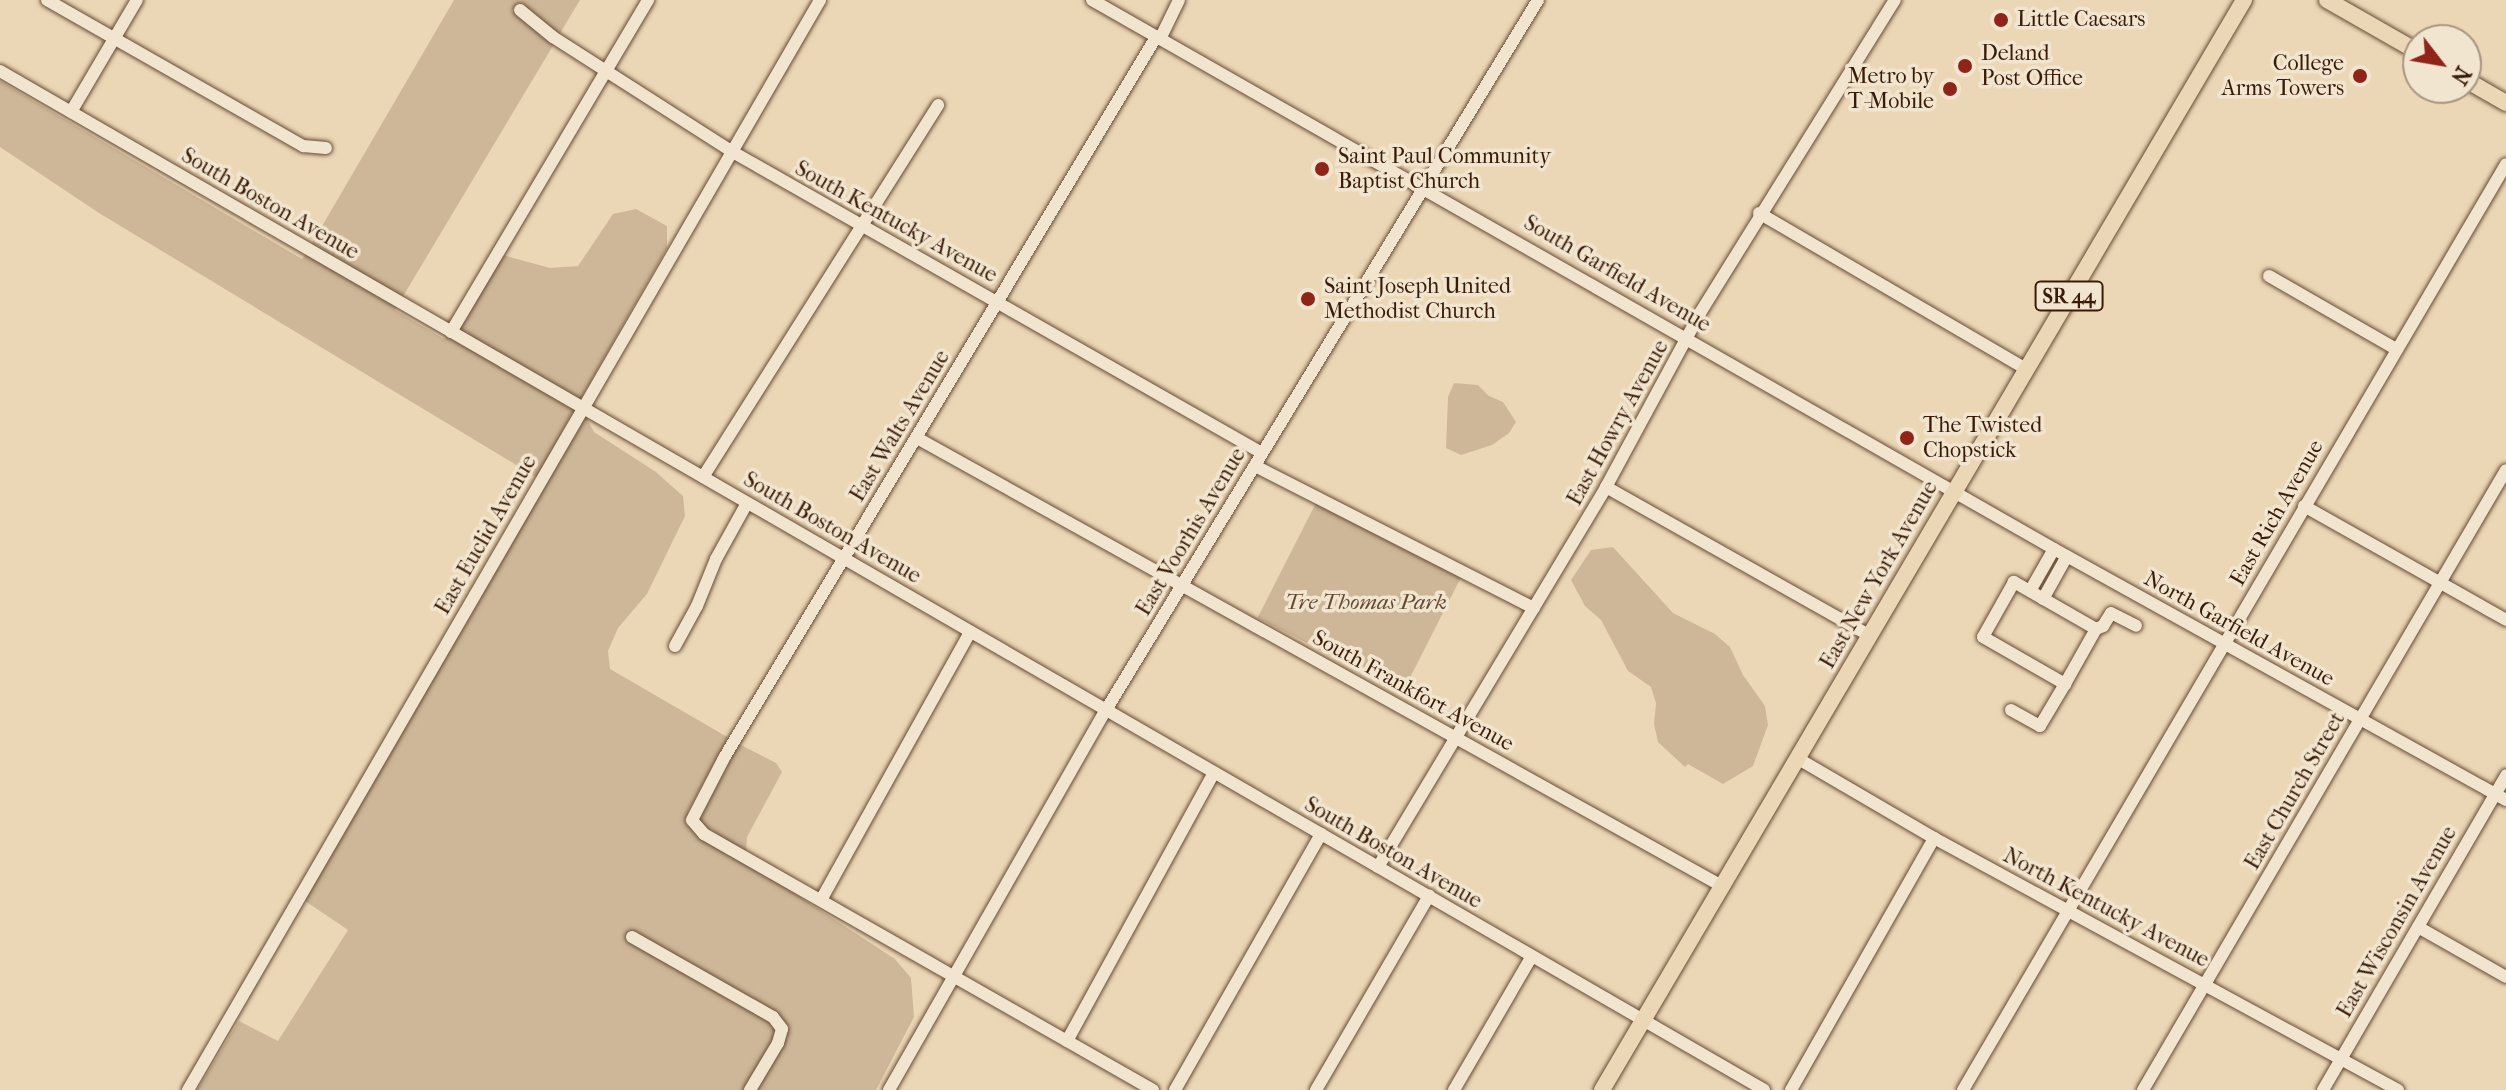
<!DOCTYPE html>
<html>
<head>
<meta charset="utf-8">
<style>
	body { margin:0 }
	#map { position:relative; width:2506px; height:1090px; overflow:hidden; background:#ebd7b6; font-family:"IM FELL French Canon",serif }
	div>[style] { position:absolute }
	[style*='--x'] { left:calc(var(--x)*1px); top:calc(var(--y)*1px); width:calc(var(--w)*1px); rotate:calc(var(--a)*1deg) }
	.green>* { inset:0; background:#cdb798; transform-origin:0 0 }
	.roads { filter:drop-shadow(0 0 2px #664b34) drop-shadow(0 0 2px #664b34) }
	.minor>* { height:12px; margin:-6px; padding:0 6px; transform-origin:6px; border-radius:6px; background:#f2e5d0 }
	.major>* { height:16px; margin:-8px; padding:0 8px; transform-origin:8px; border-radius:8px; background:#ebd7b6 }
	.dots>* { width:22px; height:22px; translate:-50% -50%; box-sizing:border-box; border:4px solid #f2e5d0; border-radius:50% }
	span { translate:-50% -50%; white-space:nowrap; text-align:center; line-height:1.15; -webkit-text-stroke:7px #f2e5d0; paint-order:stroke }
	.shield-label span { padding:2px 6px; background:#f2e5d0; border:2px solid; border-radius:6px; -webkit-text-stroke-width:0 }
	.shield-label { font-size:20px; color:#391c08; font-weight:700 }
	.poi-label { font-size:22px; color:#391c08 }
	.left { translate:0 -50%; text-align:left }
	.right { translate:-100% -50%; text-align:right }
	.street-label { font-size:22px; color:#391c08 }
	.park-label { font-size:22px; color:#654a33; font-style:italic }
	.north { position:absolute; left:2402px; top:24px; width:80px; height:80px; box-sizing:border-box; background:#f2e5d0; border:2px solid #a89580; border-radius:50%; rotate:121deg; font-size:22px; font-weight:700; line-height:32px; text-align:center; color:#391c08 }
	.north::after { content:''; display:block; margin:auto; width:28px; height:36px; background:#8f2418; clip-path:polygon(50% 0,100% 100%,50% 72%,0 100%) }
</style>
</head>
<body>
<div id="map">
	<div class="green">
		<i style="clip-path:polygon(454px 0,580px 0,559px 35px,519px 3px,512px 10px,554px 44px,402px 298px,311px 245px)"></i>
		<i style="clip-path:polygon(0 81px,302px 259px,306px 254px,397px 307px,395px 310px,444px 339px,447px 336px,575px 409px,536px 477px,99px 213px,0 147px)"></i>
		<i style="clip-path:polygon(636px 209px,667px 226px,667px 248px,580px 400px,459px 330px,503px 255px,550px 268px,578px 266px,613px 214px)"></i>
		<i style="clip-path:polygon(1454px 383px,1478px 385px,1489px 396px,1503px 402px,1516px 422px,1509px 433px,1492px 445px,1461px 455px,1446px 448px,1448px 397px)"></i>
		<i style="clip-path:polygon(585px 415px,594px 432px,656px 472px,683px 496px,685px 516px,647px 594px,618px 628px,608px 651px,610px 669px,729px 738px,688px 811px,688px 825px,697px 836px,777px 882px,895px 959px,911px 978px,914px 1017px,876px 1090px,197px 1090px,239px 1021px,278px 1041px,348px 930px,305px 901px)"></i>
		<i style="left:1316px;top:503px;width:163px;height:129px;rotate:27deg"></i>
		<i style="clip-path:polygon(1613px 547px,1673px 613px,1715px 634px,1730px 647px,1743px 675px,1765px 706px,1768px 725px,1753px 766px,1723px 784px,1688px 764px,1685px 767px,1658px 742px,1654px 724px,1656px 703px,1651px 687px,1628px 671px,1601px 620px,1585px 606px,1571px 580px,1591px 550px)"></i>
		<i style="clip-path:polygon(739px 744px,776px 763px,782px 772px,747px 837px,746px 852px,698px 822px,698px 816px)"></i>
	</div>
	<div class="roads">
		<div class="minor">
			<i style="--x:47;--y:0;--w:295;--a:29.7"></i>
			<i style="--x:303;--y:146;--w:23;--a:5"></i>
			<i style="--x:1092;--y:0;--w:1108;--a:29.71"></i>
			<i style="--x:2054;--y:549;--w:517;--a:29.04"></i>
			<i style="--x:520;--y:10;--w:43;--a:39.3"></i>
			<i style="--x:553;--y:37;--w:211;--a:32.6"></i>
			<i style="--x:731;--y:151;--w:611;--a:29.63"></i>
			<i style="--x:1160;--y:39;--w:43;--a:-64"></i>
			<i style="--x:0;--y:71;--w:2037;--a:30.01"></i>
			<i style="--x:71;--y:112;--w:130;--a:-59.5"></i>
			<i style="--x:1759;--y:213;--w:309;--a:30.3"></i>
			<i style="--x:2269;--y:276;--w:146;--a:29.9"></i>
			<i style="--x:451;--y:332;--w:386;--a:-59.3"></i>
			<i style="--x:917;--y:438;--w:921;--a:29.1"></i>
			<i style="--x:1255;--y:466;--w:313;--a:27"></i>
			<i style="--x:703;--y:477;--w:440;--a:-57.7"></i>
			<i style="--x:1606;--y:487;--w:302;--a:29.4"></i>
			<i style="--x:2304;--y:506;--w:232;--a:29.4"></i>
			<i style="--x:2030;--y:591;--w:48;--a:-60.3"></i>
			<i style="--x:2043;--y:599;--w:49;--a:-60.8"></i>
			<i style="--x:2096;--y:629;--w:95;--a:-150.2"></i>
			<i style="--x:2014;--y:582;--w:63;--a:119.4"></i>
			<i style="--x:1983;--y:637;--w:95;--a:29.8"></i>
			<i style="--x:2065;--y:684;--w:63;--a:-60.6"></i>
			<i style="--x:2096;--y:629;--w:8;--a:-23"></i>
			<i style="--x:2103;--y:626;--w:15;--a:-58"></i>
			<i style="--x:2111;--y:613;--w:28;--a:27"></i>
			<i style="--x:675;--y:646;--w:46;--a:-61.2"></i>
			<i style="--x:697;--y:606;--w:51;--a:-68"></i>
			<i style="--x:716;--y:559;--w:64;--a:-61"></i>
			<i style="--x:2011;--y:710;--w:33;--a:29"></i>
			<i style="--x:2040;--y:726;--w:49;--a:-59.2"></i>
			<i style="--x:1797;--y:758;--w:159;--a:30.3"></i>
			<i style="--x:1934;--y:838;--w:528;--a:28.51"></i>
			<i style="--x:1378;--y:867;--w:443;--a:-59"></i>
			<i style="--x:1606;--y:487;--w:198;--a:-61.6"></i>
			<i style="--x:1700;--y:313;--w:369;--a:-58.1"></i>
			<i style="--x:821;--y:900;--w:307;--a:-60.9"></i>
			<i style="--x:2418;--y:927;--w:101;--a:29.6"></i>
			<i style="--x:632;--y:937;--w:162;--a:29.6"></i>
			<i style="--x:773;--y:1017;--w:15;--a:53"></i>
			<i style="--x:782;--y:1029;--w:15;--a:106"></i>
			<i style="--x:778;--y:1043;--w:55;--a:120.8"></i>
			<i style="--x:1067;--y:1041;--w:306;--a:-61.3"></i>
			<i style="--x:188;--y:1090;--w:1260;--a:-59.89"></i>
			<i style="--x:889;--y:1090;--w:438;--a:-60.3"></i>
			<i style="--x:1106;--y:710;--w:831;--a:-58.68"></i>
			<i style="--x:1153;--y:1090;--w:517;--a:-150.31"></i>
			<i style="--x:704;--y:834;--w:18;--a:-131"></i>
			<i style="--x:692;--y:820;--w:70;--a:-62.7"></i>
			<i style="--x:724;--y:758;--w:841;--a:-59.07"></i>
			<i style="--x:1175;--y:1090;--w:295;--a:-60.3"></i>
			<i style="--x:1316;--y:1090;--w:225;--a:-59.8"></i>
			<i style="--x:1454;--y:1090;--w:155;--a:-59.8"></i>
			<i style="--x:1791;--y:1090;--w:290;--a:-60.4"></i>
			<i style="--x:1963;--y:1090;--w:1073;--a:-59.61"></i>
			<i style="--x:2143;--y:1090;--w:718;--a:-59.65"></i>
			<i style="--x:2323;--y:1090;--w:364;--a:-59.8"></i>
		</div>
		<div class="major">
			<i style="--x:2327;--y:0;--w:105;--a:29.7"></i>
			<i style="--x:2466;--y:80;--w:46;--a:29.9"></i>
			<i style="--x:1602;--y:1090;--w:1265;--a:-59.5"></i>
		</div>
	</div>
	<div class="dots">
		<i style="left:2001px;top:20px;background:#8f2418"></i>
		<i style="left:1965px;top:66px;background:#8f2418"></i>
		<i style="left:2360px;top:76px;background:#8f2418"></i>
		<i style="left:1950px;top:89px;background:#8f2418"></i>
		<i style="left:1322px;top:169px;background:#8f2418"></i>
		<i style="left:1308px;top:299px;background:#8f2418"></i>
		<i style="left:1907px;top:438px;background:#8f2418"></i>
	</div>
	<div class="shield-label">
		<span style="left:2069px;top:296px">SR 44</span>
	</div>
	<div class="poi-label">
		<span class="left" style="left:2017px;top:20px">Little Caesars</span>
		<span class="left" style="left:1981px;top:66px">Deland<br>Post Office</span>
		<span class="right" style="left:2344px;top:76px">College<br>Arms Towers</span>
		<span class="right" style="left:1934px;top:89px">Metro by<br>T-Mobile</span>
		<span class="left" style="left:1338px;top:169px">Saint Paul Community<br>Baptist Church</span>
		<span class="left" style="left:1324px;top:299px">Saint Joseph United<br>Methodist Church</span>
		<span class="left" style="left:1923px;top:438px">The Twisted<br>Chopstick</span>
	</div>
	<div class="street-label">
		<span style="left:270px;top:204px;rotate:30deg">South Boston Avenue</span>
		<span style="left:896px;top:222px;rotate:29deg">South Kentucky Avenue</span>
		<span style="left:1617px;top:274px;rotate:30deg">South Garfield Avenue</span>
		<span style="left:1618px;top:423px;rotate:-61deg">East Howry Avenue</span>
		<span style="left:900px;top:426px;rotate:-59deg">East Walts Avenue</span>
		<span style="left:2277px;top:513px;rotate:-60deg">East Rich Avenue</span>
		<span style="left:832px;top:528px;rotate:30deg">South Boston Avenue</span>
		<span style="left:1191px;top:532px;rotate:-59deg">East Voorhis Avenue</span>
		<span style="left:486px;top:535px;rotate:-60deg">East Euclid Avenue</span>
		<span style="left:1879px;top:575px;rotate:-60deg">East New York Avenue</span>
		<span style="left:2239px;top:629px;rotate:29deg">North Garfield Avenue</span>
		<span style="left:1413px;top:691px;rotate:29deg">South Frankfort Avenue</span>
		<span style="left:2295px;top:791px;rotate:-60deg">East Church Street</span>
		<span style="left:1393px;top:853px;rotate:30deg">South Boston Avenue</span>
		<span style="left:2106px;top:908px;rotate:28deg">North Kentucky Avenue</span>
		<span style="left:2397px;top:922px;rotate:-60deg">East Wisconsin Avenue</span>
	</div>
	<div class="park-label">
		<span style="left:1366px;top:603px">Tre Thomas Park</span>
	</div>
	<div class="north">N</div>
</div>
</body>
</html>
